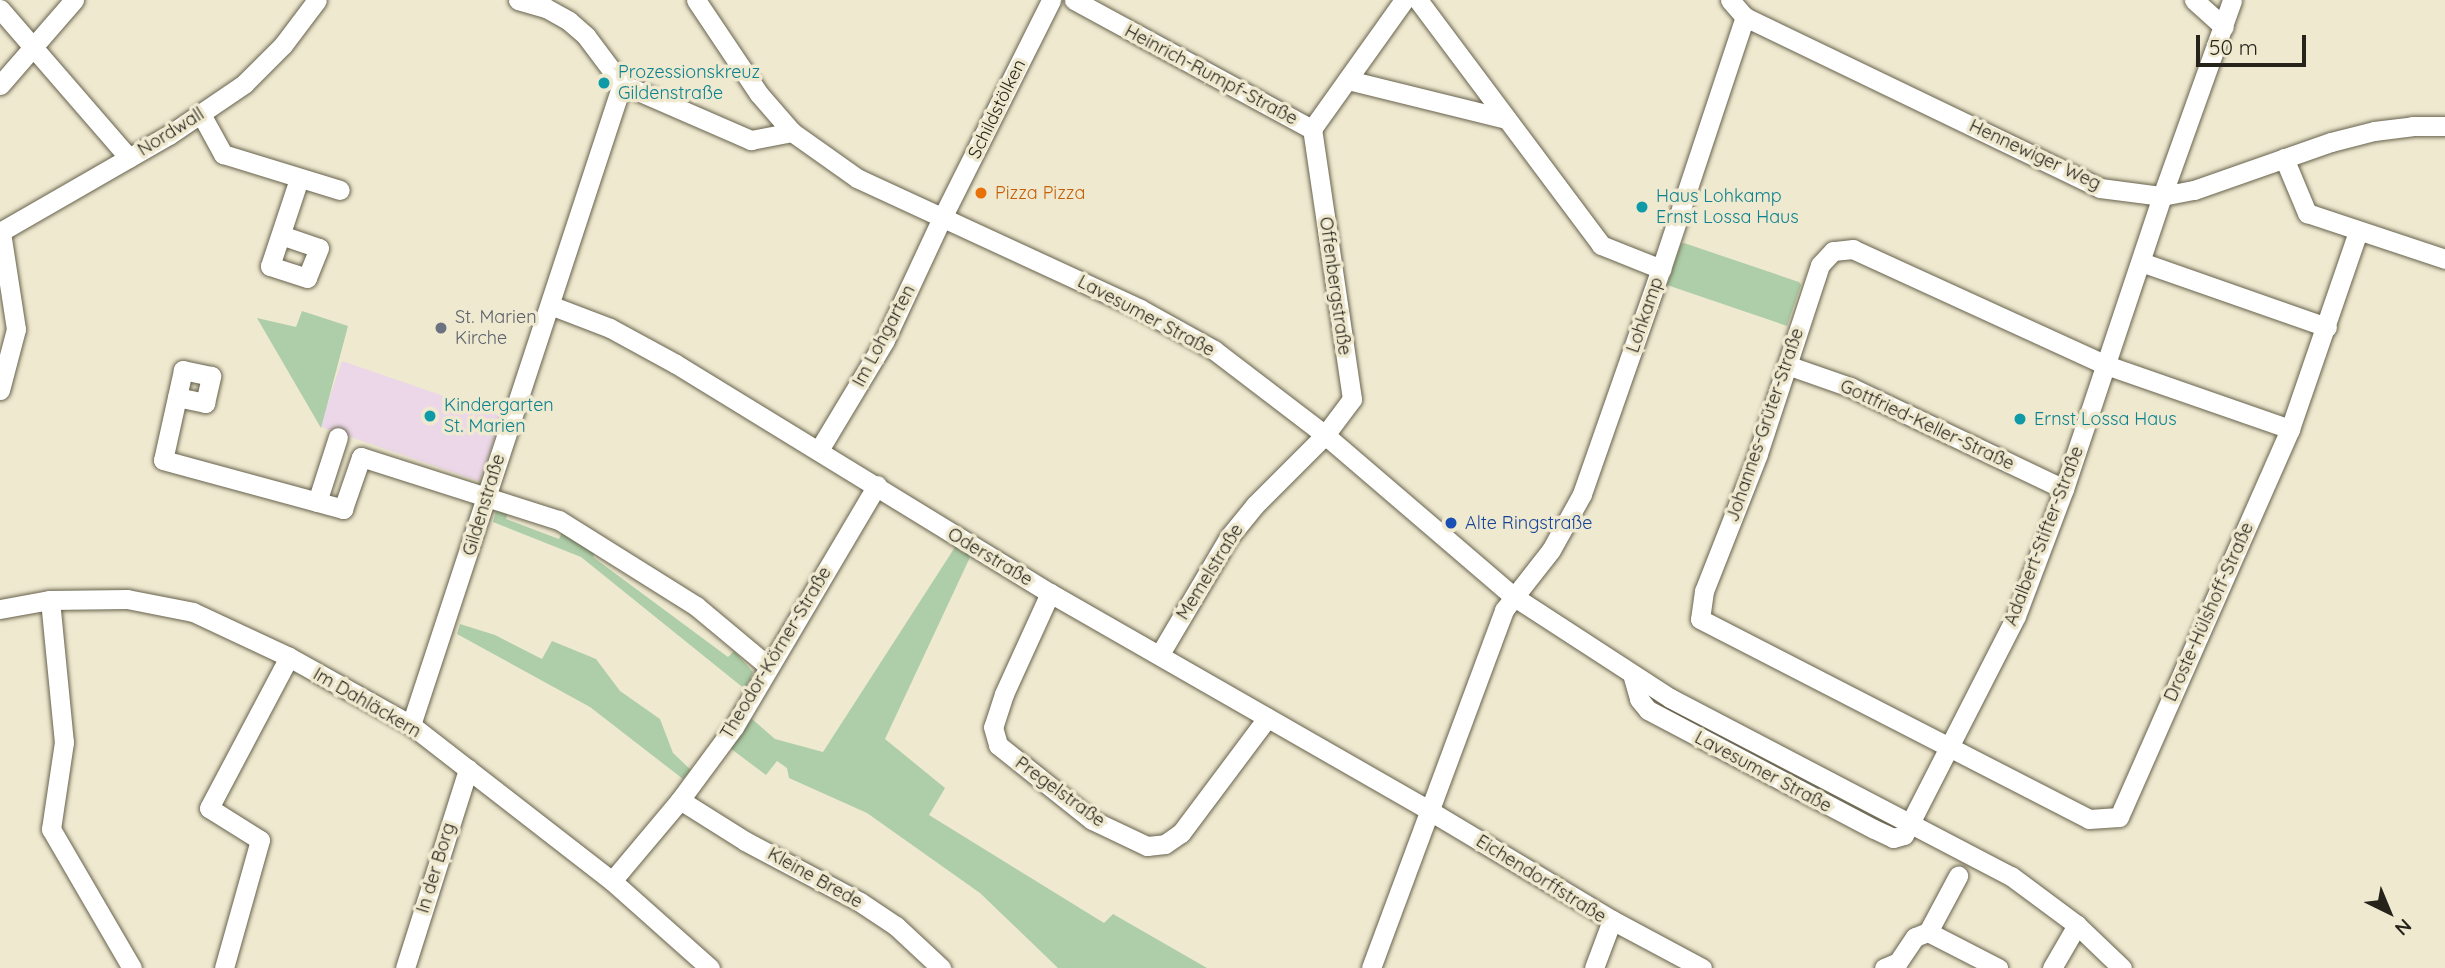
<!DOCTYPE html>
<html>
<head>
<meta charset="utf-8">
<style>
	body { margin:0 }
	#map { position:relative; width:2445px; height:968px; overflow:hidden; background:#efe9d0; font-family:Quicksand,sans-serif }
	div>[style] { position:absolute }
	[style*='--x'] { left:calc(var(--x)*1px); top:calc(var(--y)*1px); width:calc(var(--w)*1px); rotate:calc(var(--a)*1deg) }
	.education>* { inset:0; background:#ebd7e7; transform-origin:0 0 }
	.green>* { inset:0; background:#adcea8 }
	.roads { filter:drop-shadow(0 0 2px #67624d) drop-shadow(0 0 2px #67624d) }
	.minor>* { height:19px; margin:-9.5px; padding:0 9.5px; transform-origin:9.5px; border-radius:9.5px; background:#fff }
	.dots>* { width:19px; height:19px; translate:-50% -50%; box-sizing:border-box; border:4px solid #efe9d0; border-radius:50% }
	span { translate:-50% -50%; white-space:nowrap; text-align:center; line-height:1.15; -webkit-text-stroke:7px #efe9d0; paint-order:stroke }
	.culture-label { font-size:18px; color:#0d838f }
	.left { translate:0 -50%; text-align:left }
	.street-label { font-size:18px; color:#25231a }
	.food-label { font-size:18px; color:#c56008 }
	.worship-label { font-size:18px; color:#5b616d }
	.transit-label { font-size:18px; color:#164399 }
	.north { position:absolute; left:2354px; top:877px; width:70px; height:70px; -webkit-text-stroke:5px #efe9d0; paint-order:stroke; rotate:137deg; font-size:19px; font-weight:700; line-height:28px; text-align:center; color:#25231a }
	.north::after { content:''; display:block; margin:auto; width:24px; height:32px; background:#25231a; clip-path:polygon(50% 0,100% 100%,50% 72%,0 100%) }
	.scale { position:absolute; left:2196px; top:35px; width:110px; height:32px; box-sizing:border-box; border:4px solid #25231a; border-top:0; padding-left:9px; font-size:21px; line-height:24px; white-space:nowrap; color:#25231a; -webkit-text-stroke:5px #efe9d0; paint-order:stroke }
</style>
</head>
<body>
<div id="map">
	<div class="education">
		<i style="left:342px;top:361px;width:169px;height:69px;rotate:19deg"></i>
	</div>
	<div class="green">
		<i style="clip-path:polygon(1684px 243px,1799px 282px,1801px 285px,1787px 326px,1667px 285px,1681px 244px)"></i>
		<i style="clip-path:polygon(302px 311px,348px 326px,321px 428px,257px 318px,296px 327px)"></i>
		<i style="clip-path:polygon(504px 507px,509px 509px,506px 519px,559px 539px,564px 528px,597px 548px,593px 557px,728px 657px,734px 651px,753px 672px,746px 690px,581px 557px,493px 522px,496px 511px)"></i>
		<i style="clip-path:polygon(957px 544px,972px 553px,885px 739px,945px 788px,929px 815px,1104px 923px,1113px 914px,1207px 968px,1058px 968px,980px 893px,867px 813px,789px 778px,787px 768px,777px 761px,766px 775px,730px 748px,751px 718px,775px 739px,823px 752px)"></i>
		<i style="clip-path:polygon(460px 624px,495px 635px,542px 659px,552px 641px,596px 659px,620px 691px,660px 719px,673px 753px,691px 770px,683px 779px,590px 707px,457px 634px)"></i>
	</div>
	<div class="roads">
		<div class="minor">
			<i style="--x:518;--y:0;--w:29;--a:16"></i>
			<i style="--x:546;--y:8;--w:26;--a:29"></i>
			<i style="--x:569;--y:21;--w:23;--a:41"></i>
			<i style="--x:586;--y:36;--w:60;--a:53.1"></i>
			<i style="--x:622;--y:84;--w:141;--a:23.5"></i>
			<i style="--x:751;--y:140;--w:42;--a:-11"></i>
			<i style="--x:696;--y:0;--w:113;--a:56.2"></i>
			<i style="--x:759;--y:94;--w:50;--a:49"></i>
			<i style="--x:792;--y:132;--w:80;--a:35.3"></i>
			<i style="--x:857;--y:178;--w:312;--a:24.8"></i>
			<i style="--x:1140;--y:309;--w:85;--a:29"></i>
			<i style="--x:1214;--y:350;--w:140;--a:37.4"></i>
			<i style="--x:1325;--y:435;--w:248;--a:40.6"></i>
			<i style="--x:1513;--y:596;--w:187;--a:33"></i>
			<i style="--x:1670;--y:698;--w:385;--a:27.6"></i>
			<i style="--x:2011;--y:876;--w:82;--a:36.6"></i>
			<i style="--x:2077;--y:925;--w:62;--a:43.7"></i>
			<i style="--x:1074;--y:0;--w:271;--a:28.5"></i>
			<i style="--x:1418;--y:0;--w:306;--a:53.2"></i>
			<i style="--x:1601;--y:245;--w:65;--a:21.8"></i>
			<i style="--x:1730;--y:0;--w:23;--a:49"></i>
			<i style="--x:1745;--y:17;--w:394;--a:25.7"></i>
			<i style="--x:2100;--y:188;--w:63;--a:7.4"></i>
			<i style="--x:2162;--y:196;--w:33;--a:-11"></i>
			<i style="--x:2194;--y:190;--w:145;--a:-19.3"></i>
			<i style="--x:2331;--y:142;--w:44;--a:-14.3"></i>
			<i style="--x:2374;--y:131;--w:38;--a:-7"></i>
			<i style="--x:2412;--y:126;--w:33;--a:0"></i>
			<i style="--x:2194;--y:0;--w:40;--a:42"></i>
			<i style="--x:0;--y:9;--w:197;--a:49.1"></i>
			<i style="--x:1348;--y:80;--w:160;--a:13.8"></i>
			<i style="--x:0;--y:85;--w:113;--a:-49"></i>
			<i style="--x:201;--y:114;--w:46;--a:61.2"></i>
			<i style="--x:223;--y:154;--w:122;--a:17.1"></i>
			<i style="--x:1312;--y:129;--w:158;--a:-54.5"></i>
			<i style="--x:2284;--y:158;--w:60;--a:67.3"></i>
			<i style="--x:2307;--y:213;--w:145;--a:18.4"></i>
			<i style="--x:0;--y:232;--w:195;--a:-29.9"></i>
			<i style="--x:169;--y:135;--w:91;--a:-34.2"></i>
			<i style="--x:244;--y:84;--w:55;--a:-45"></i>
			<i style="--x:283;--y:45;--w:56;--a:-52.9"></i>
			<i style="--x:281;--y:235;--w:40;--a:18.9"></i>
			<i style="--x:319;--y:248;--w:32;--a:112"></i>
			<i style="--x:307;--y:278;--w:39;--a:-162"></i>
			<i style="--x:270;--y:266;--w:92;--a:-71.6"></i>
			<i style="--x:2141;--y:262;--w:197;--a:19.3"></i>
			<i style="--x:550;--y:305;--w:64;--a:21"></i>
			<i style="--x:610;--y:328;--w:75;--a:28.6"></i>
			<i style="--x:676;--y:364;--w:439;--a:31.5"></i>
			<i style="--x:1050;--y:593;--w:438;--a:29.8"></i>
			<i style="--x:1430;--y:811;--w:212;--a:30.9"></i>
			<i style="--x:1612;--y:920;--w:51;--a:110.6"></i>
			<i style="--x:1787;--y:365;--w:67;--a:19.2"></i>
			<i style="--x:1850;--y:387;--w:237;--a:25.5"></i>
			<i style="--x:0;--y:390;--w:63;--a:-75.3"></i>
			<i style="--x:16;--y:329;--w:98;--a:-98.8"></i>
			<i style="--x:177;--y:397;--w:29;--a:12"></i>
			<i style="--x:205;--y:403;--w:28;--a:-77"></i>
			<i style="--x:211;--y:376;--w:29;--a:-168"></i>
			<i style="--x:183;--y:370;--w:92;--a:102.5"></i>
			<i style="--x:163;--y:460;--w:187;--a:15.2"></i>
			<i style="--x:343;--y:509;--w:55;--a:-70.9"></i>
			<i style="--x:361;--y:457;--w:208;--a:17.7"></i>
			<i style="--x:559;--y:520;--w:162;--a:32.1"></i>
			<i style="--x:696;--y:606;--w:94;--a:39.8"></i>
			<i style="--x:2290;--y:429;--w:195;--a:-160.8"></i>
			<i style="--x:2106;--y:365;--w:278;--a:-155.4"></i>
			<i style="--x:1853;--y:249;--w:20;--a:174"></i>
			<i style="--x:1833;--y:251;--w:19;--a:133"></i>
			<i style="--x:1820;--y:265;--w:199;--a:108.2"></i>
			<i style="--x:1758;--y:454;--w:147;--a:111.5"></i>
			<i style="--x:1704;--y:591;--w:28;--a:98"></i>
			<i style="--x:1700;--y:619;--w:437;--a:27.2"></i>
			<i style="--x:2089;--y:819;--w:30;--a:-4"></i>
			<i style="--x:2119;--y:817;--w:424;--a:-66.2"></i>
			<i style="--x:2290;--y:429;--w:208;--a:-71"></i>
			<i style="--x:819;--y:450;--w:128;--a:-59"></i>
			<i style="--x:885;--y:340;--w:135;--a:-65"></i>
			<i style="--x:942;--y:218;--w:244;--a:-63.4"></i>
			<i style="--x:317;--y:502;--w:68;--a:-72.1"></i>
			<i style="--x:1050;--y:593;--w:111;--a:114.5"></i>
			<i style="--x:1004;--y:694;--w:35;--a:108"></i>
			<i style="--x:993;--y:727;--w:19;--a:74"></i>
			<i style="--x:998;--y:745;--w:120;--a:38.6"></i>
			<i style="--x:1092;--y:820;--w:61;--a:25.3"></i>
			<i style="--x:1147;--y:846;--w:18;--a:-6"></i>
			<i style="--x:1165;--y:844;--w:19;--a:-35"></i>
			<i style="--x:1181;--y:833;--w:144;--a:-53.2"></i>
			<i style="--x:50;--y:600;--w:143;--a:84.4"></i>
			<i style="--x:64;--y:742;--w:88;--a:98.5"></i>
			<i style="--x:51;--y:829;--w:161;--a:59.8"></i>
			<i style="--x:0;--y:609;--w:51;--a:-10.2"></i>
			<i style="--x:50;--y:600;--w:77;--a:-0.7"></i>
			<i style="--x:127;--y:599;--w:67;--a:11.1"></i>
			<i style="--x:193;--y:612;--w:106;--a:25.1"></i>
			<i style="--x:289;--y:657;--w:140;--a:29.1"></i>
			<i style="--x:411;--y:725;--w:254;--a:37.8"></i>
			<i style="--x:612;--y:881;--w:131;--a:41.6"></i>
			<i style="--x:1160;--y:654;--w:136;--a:-59.5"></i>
			<i style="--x:1229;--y:537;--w:41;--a:-50.9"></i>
			<i style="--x:1255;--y:505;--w:99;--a:-45"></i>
			<i style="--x:1325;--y:435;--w:45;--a:-53.1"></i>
			<i style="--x:1352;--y:399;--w:273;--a:-98.4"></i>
			<i style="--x:1632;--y:674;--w:26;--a:74"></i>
			<i style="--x:1639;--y:699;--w:14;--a:51"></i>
			<i style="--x:1648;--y:710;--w:255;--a:27.8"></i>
			<i style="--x:1874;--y:829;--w:21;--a:25"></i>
			<i style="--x:1893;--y:838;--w:11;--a:-15"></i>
			<i style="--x:1904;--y:835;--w:246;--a:-62.9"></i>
			<i style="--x:2016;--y:616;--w:136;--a:-69.3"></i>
			<i style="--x:2064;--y:489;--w:309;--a:-71.5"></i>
			<i style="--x:2162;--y:196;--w:208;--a:-70.3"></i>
			<i style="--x:411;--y:725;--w:675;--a:-71.78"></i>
			<i style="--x:680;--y:800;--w:77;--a:32.2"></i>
			<i style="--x:745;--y:841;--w:130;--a:27.9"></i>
			<i style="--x:860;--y:902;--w:43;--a:33.7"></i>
			<i style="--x:896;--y:926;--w:62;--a:43"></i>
			<i style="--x:612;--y:881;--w:106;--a:-50"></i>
			<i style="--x:680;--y:800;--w:91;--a:-53.5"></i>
			<i style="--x:734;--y:727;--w:281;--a:-59.4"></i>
			<i style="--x:1612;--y:920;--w:102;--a:28.1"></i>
			<i style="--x:1928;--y:932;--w:64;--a:-61.8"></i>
			<i style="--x:224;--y:968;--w:133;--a:-74.3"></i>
			<i style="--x:260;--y:840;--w:60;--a:-147.9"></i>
			<i style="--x:209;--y:808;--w:171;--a:-62.1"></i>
			<i style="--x:405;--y:968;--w:209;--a:-72.4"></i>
			<i style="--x:1371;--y:968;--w:382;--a:-69.6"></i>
			<i style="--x:1504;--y:610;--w:76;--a:-51.9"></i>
			<i style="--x:1551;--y:550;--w:64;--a:-61"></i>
			<i style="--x:1582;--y:494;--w:238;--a:-70.7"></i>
			<i style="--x:1661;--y:269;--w:266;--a:-71.6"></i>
			<i style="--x:1884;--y:968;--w:15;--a:-23"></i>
			<i style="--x:1898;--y:962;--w:30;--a:-56"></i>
			<i style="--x:1915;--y:937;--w:14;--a:-21"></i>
			<i style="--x:1928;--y:932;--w:79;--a:27.2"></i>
			<i style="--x:2052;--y:968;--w:50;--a:-59.8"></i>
		</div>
	</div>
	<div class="dots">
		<i style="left:604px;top:83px;background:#0f9aa8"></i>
		<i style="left:981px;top:193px;background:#e8710a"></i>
		<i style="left:1642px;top:207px;background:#0f9aa8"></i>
		<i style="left:441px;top:328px;background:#6b7280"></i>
		<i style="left:430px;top:416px;background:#0f9aa8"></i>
		<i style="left:2020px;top:419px;background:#0f9aa8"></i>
		<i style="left:1451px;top:523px;background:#1a4fb4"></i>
	</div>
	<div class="culture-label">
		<span class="left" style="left:618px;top:83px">Prozessionskreuz<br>Gildenstraße</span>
		<span class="left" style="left:1656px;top:207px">Haus Lohkamp<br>Ernst Lossa Haus</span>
		<span class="left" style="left:444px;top:416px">Kindergarten<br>St. Marien</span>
		<span class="left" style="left:2034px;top:419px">Ernst Lossa Haus</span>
	</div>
	<div class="street-label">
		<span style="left:1211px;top:75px;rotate:28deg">Heinrich-Rumpf-Straße</span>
		<span style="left:997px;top:109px;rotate:-64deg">Schildstölken</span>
		<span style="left:171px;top:132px;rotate:-32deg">Nordwall</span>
		<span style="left:2035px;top:155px;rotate:25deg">Hennewiger Weg</span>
		<span style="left:1335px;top:286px;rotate:82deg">Offenbergstraße</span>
		<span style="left:1645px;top:315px;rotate:-71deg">Lohkamp</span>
		<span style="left:1146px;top:316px;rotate:28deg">Lavesumer Straße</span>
		<span style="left:884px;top:336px;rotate:-62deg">Im Lohgarten</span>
		<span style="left:1765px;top:425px;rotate:-71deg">Johannes-Grüter-Straße</span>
		<span style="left:1927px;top:425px;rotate:25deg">Gottfried-Keller-Straße</span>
		<span style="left:484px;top:505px;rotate:-73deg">Gildenstraße</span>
		<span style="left:2044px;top:536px;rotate:-69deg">Adalbert-Stifter-Straße</span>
		<span style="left:990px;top:557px;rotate:31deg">Oderstraße</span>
		<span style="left:1210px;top:572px;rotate:-58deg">Memelstraße</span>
		<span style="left:2209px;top:612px;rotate:-66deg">Droste-Hülshoff-Straße</span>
		<span style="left:776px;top:653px;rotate:-59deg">Theodor-Körner-Straße</span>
		<span style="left:367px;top:703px;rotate:30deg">Im Dahläckern</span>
		<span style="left:1763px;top:772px;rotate:28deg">Lavesumer Straße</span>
		<span style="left:1060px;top:792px;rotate:36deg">Pregelstraße</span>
		<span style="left:436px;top:868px;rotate:-73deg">In der Borg</span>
		<span style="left:815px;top:878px;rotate:29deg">Kleine Brede</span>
		<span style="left:1541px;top:879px;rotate:32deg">Eichendorffstraße</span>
	</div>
	<div class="food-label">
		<span class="left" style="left:995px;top:193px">Pizza Pizza</span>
	</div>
	<div class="worship-label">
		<span class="left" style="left:455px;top:328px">St. Marien<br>Kirche</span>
	</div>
	<div class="transit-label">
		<span class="left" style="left:1465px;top:523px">Alte Ringstraße</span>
	</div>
	<div class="north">N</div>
	<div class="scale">50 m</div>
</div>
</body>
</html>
